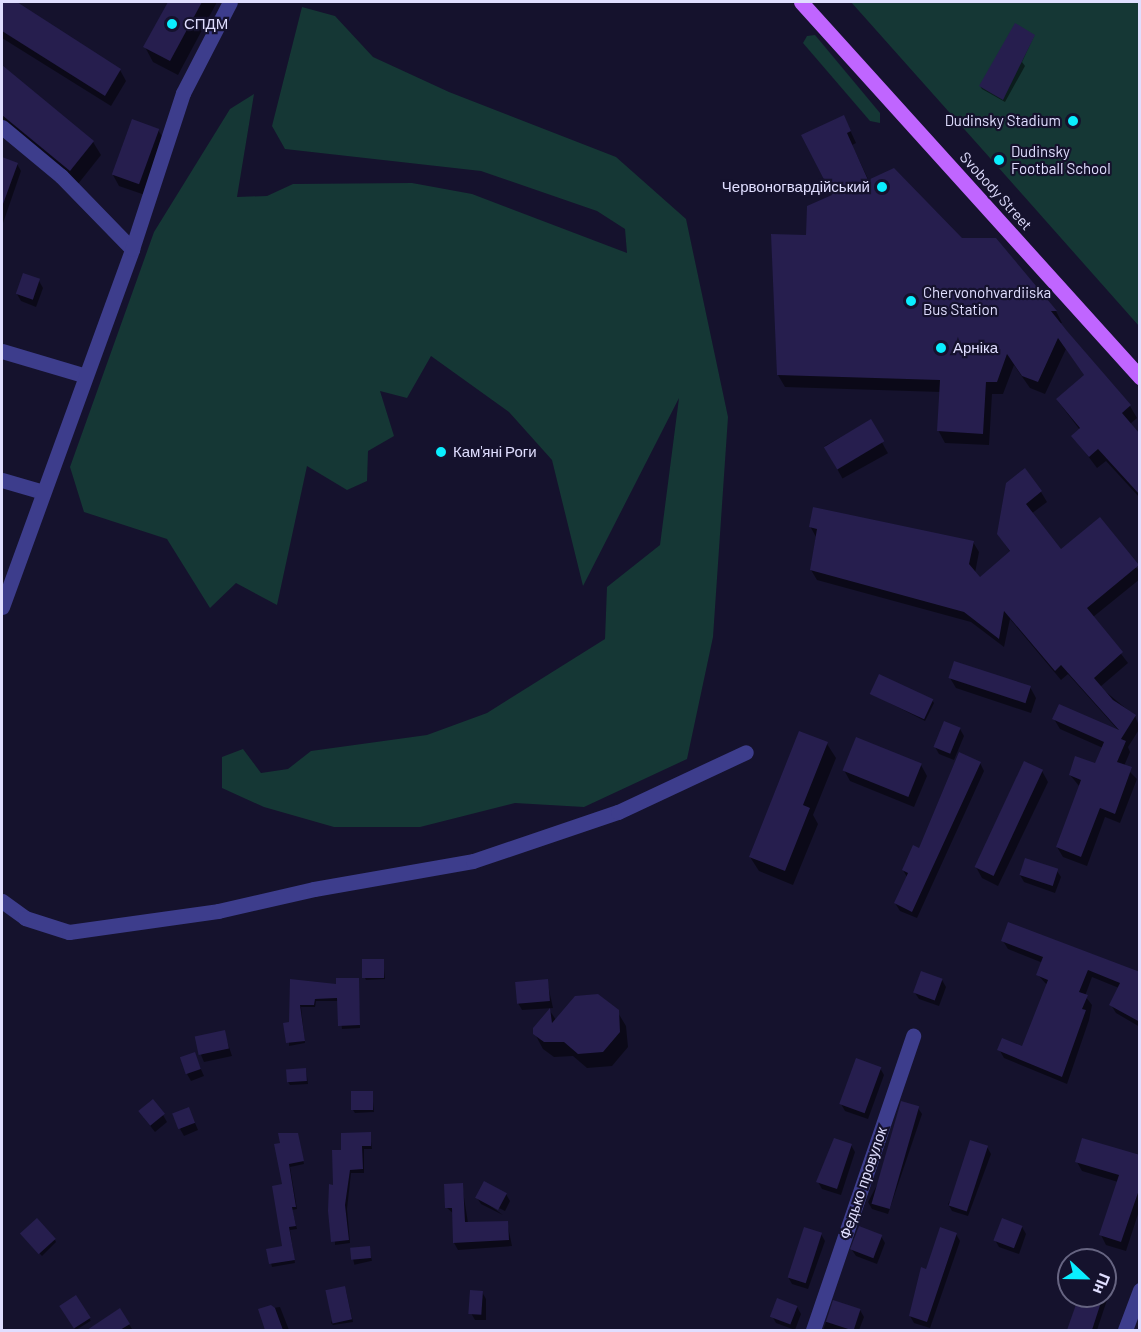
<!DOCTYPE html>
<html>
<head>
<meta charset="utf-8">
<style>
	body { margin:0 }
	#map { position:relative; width:1141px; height:1332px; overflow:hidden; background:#15122d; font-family:Barlow,sans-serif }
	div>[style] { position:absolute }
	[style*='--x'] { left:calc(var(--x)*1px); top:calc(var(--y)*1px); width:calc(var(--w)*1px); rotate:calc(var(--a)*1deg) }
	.green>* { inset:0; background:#153735 }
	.shadow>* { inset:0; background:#0007; transform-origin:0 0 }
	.building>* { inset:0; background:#261e4e; transform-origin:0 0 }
	.minor>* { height:15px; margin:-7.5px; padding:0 7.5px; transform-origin:7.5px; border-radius:7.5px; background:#3d3d8c }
	.major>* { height:15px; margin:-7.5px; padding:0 7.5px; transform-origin:7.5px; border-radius:7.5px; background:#c065ff }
	.dots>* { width:16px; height:16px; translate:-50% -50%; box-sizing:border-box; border:3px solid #15122d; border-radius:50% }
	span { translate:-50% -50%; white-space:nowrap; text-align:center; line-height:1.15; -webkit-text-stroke:4.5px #15122d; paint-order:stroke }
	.poi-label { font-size:15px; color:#e0deff }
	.left { translate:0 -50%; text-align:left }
	.right { translate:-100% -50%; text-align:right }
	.street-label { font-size:15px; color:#e0deff }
	.frame { position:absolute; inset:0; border:3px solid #e0deff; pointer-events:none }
	.north { position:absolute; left:1057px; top:1248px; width:60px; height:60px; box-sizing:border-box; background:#15122d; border:2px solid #666481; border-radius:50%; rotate:112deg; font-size:16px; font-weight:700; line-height:24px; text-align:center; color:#e0deff }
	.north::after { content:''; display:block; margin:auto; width:21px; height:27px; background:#0aeeff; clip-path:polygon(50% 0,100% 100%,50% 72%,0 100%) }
</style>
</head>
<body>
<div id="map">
	<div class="green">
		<i style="clip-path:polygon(851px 2px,1139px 2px,1139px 326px,1006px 176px)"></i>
		<i style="clip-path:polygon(302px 7px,335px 16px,373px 57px,449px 92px,616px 157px,686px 219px,728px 417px,713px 637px,687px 759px,584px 807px,515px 803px,420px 827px,334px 827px,264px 807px,222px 788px,222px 757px,243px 749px,261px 773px,288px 769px,311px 751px,427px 735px,487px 713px,605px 639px,607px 587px,660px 545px,679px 398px,583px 586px,552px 460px,509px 412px,431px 356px,407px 398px,380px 391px,394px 436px,368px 451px,367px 481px,347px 490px,307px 466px,277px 605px,236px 583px,210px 608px,167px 539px,84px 512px,70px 467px,154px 232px,230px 109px,254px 94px,237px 197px,267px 196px,293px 184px,412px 183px,472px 194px,627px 253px,625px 229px,597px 211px,481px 171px,285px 149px,272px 126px)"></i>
		<i style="clip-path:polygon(815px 35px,880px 113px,880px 123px,870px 121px,803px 43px,807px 36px)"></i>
	</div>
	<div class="shadow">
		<i style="clip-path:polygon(4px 2px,15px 2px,120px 70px,126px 81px,111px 106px,2px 38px)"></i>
		<i style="clip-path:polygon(169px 2px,217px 2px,178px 75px,153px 62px,145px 47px)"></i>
		<i style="clip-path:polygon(1034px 36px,1022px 62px,1025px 66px,1005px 102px,982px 89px,980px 86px)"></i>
		<i style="clip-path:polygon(2px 68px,93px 142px,101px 155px,78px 184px,2px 121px)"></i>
		<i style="clip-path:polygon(158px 130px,165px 141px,145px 195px,119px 186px,113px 175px)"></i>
		<i style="clip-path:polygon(850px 130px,856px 143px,852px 145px,869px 181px,961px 239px,995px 240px,1056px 311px,1062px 323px,1059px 323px,1130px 406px,1137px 418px,1130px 424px,1140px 435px,1140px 498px,1106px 461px,1097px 468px,1073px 436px,1080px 430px,1057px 400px,1085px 376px,1066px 349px,1045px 394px,1030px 388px,1014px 365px,1003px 394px,992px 394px,989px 445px,945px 443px,938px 430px,941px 392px,785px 387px,778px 375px,808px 236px,834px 196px,803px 136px)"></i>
		<i style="clip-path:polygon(2px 159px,17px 164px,21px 171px,2px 226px)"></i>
		<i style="clip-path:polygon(39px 281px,43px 288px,36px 307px,21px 301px,17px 294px)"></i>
		<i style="left:870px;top:421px;width:37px;height:52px;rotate:61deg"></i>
		<i style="clip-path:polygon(1007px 484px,1041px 492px,1047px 502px,1031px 514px,1060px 551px,1140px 569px,1140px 579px,1093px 617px,1128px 663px,1100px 687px,1135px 716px,1140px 728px,1128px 747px,1130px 752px,1124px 766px,1137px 779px,1120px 823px,1105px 817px,1087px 866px,1063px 857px,1057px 847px,1080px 787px,1070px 775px,1095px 765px,1103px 748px,1060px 729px,1054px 719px,1119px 731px,1068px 674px,1061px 680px,1010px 619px,1004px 647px,971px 622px,817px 580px,811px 570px,816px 537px,810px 526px,973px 542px,979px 552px,975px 573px,980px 579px,1011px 553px,998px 534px)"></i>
		<i style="clip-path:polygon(950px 678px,1030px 687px,1036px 698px,1031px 713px,956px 688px)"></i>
		<i style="clip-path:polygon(872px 694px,932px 700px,934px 703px,925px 721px)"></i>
		<i style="clip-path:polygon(960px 729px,964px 736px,954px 760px,939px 754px,935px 747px)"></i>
		<i style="clip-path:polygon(827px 744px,836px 758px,813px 815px,818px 824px,793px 885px,759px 871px,750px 857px)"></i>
		<i style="clip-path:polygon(960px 754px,980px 763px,984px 771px,917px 918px,900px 911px,895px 903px,907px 877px,903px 870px,920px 850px)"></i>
		<i style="clip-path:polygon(921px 765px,927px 776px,914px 807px,850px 781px,844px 770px)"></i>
		<i style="clip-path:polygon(1042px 771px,1048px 782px,998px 886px,982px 878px,976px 867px)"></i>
		<i style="clip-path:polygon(1057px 871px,1061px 877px,1055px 893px,1024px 882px,1020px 875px)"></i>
		<i style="clip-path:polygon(1003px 941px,1140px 974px,1140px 1027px,1116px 1013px,1111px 1005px,1119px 988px,1092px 977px,1085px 996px,1092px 1005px,1089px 1020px,1067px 1084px,1004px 1058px,999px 1049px,1023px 1048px,1047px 985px,1038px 975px,1043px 963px,1008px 949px)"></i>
		<i style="clip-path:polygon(383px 960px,385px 979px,366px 980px,365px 978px)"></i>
		<i style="clip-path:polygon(358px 979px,360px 1028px,342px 1029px,339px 1001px,316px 1001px,315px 1007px,301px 1007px,305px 1043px,289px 1046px,291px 981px,338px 985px)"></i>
		<i style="clip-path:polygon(942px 980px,946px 987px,939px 1006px,919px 999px,915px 993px)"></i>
		<i style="clip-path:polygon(547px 981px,553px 1008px,522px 1010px,518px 1003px)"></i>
		<i style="clip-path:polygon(550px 1011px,556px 1020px,617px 1011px,626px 1026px,628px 1047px,612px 1066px,587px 1068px,573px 1056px,554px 1057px,543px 1049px,535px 1034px)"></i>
		<i style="clip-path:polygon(224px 1032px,232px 1056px,204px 1062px,201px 1055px)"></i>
		<i style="clip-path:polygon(194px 1054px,204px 1076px,191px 1081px,187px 1074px)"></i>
		<i style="clip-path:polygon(880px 1068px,884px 1075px,868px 1119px,845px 1111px,841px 1104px)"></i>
		<i style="clip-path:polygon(306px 1069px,308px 1084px,290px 1085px,288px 1082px)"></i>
		<i style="clip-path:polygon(372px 1092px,374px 1112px,355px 1113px,353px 1110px)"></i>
		<i style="clip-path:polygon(918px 1108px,922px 1114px,888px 1214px,872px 1209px,868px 1202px)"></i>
		<i style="clip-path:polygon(163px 1115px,167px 1122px,155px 1132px,144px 1118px)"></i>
		<i style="clip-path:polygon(192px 1116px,198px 1130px,184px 1136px,180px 1129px)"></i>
		<i style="clip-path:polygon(370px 1134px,372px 1149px,364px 1149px,364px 1173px,351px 1173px,347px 1209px,350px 1243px,335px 1245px,334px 1186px,343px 1151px)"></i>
		<i style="clip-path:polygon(297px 1135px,304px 1164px,290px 1167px,297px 1209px,292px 1210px,297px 1229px,290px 1230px,295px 1263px,272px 1267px,268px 1250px,284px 1247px,281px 1144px)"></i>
		<i style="clip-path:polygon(851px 1145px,855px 1152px,841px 1195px,822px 1189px,818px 1182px)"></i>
		<i style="clip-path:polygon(987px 1147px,991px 1154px,968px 1216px,952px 1211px,948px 1204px)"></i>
		<i style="clip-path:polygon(1140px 1157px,1140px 1208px,1126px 1251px,1106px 1245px,1101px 1235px,1118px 1182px,1082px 1171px,1077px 1162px)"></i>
		<i style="clip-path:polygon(462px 1185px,468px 1223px,507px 1222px,512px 1246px,458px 1250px,454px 1243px,454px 1214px,447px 1208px)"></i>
		<i style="clip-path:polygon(506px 1194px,510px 1201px,505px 1211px,481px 1199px,503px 1215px,481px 1204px,477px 1198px)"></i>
		<i style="clip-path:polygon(1022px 1227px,1026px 1234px,1019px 1254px,999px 1247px,995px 1240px)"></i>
		<i style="clip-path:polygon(821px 1234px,825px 1241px,808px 1289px,792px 1284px,788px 1277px)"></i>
		<i style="clip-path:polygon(956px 1234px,960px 1241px,930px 1328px,914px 1323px,910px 1316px,927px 1271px)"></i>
		<i style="clip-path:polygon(24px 1236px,55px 1240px,56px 1242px,42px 1256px)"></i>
		<i style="clip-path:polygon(881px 1236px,885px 1243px,877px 1264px,856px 1256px,852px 1250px)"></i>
		<i style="left:369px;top:1248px;width:13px;height:18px;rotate:77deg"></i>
		<i style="clip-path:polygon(346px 1291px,353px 1322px,333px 1325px,331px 1323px)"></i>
		<i style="clip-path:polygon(1105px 1291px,1108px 1297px,1097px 1330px,1068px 1330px,1080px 1296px,1105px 1296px)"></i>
		<i style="clip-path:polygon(482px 1292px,486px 1299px,486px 1320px,475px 1320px,471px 1313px)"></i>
		<i style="left:76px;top:1297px;width:28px;height:18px;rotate:58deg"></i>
		<i style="clip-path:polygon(834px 1302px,860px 1310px,864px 1317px,859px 1330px,823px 1330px)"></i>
		<i style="clip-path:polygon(280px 1307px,289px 1330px,271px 1330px,260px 1310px)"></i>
		<i style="clip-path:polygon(797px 1307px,801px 1314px,795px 1330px,776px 1323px,772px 1316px)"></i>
		<i style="clip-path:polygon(120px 1310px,132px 1329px,93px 1330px,92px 1329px)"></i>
	</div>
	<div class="building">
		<i style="clip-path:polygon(2px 2px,17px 2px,121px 69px,105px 96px,2px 31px)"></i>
		<i style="clip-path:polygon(168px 2px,202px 2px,170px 61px,143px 47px)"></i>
		<i style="clip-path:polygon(1015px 23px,1035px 35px,1003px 100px,979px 86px)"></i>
		<i style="clip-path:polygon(2px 65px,94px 141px,70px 171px,2px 115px)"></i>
		<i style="clip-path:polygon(844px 115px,851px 131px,847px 133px,868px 180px,894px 168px,962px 238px,996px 238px,1057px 311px,1051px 311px,1067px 331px,1131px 405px,1122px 413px,1140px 434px,1140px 495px,1098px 449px,1089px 457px,1071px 436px,1080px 428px,1056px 399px,1084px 375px,1058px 338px,1038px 382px,1022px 376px,1007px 354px,997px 382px,986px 382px,983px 434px,937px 431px,940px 380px,777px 375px,771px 234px,806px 235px,807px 206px,832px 195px,801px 135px)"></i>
		<i style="left:132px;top:119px;width:29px;height:59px;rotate:20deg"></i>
		<i style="clip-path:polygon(2px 157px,18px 163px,3px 204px,2px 204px)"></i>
		<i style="left:23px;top:273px;width:18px;height:22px;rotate:19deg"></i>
		<i style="left:871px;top:419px;width:26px;height:55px;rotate:59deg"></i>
		<i style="clip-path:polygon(1025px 468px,1042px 491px,1026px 504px,1061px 549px,1100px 517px,1139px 565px,1087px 608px,1123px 652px,1094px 678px,1113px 700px,1136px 715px,1121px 739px,1126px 741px,1117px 762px,1132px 767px,1115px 814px,1100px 808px,1081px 857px,1056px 847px,1081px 780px,1069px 775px,1075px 756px,1095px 763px,1104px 742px,1052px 719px,1059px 704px,1119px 730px,1061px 665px,1055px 671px,1004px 611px,999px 639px,964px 612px,810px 570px,817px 529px,809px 527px,813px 507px,974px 541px,969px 564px,980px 577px,1010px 551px,997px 534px,1006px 483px)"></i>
		<i style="left:954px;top:661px;width:81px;height:18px;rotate:18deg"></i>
		<i style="left:879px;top:674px;width:60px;height:22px;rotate:25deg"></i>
		<i style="left:944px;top:721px;width:18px;height:28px;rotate:22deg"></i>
		<i style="clip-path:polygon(799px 731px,828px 742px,803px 805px,810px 808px,785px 871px,749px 857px)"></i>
		<i style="left:856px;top:737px;width:71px;height:36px;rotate:22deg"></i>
		<i style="clip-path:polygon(959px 752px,981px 762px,912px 912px,894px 903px,908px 873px,902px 870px,913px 845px,919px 848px)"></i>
		<i style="left:1024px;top:761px;width:21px;height:117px;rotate:25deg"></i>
		<i style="left:1025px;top:858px;width:35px;height:18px;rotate:18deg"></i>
		<i style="clip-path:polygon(1008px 922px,1140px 972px,1140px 1022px,1109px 1005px,1120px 983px,1088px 970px,1079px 992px,1088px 995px,1082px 1009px,1086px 1010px,1062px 1077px,997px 1050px,1002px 1038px,1022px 1046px,1048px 980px,1036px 975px,1043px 957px,1001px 941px)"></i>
		<i style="left:362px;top:959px;width:22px;height:19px"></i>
		<i style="left:921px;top:971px;width:23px;height:23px;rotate:20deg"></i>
		<i style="clip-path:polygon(336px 978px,359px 978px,360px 1025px,338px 1026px,337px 998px,315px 999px,314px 1005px,300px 1005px,305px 1041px,286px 1043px,283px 1023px,289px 1022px,290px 979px,336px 984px)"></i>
		<i style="left:548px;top:979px;width:22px;height:33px;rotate:85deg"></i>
		<i style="clip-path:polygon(598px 994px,619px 1010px,620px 1032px,603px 1052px,578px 1054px,564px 1042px,544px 1042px,533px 1034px,533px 1028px,550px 1008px,552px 1023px,575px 996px)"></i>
		<i style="left:225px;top:1030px;width:19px;height:31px;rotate:78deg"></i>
		<i style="left:195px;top:1052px;width:18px;height:16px;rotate:71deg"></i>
		<i style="left:856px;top:1058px;width:27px;height:49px;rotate:20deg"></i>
		<i style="left:306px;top:1068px;width:13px;height:20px;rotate:86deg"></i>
		<i style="left:351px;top:1091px;width:22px;height:19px"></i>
		<i style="left:153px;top:1099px;width:19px;height:19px;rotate:51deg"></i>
		<i style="left:901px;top:1101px;width:19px;height:107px;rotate:16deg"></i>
		<i style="left:189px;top:1107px;width:17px;height:18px;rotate:69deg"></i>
		<i style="clip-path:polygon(371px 1132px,371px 1146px,362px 1146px,363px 1169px,350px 1170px,345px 1205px,349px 1240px,331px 1242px,328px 1211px,329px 1184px,333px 1185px,332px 1150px,341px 1150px,341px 1133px)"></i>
		<i style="clip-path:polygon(278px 1133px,298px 1133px,304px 1161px,289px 1164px,296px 1207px,292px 1207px,296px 1226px,289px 1227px,295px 1260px,269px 1264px,266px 1249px,282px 1246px,272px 1186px,282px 1184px,274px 1144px,280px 1143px)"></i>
		<i style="clip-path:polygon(834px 1138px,852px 1144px,837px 1189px,816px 1182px)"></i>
		<i style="clip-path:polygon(1082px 1138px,1140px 1155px,1140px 1187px,1121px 1242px,1099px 1235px,1119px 1175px,1075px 1162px)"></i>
		<i style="left:970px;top:1140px;width:19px;height:69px;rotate:18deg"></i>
		<i style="left:484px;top:1181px;width:26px;height:19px;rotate:28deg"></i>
		<i style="clip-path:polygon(463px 1183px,465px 1222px,508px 1221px,509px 1240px,453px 1243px,452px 1208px,445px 1208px,444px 1184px)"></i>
		<i style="left:37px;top:1218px;width:28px;height:23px;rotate:48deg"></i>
		<i style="left:1002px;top:1218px;width:22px;height:24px;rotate:21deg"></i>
		<i style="left:859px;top:1226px;width:25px;height:25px;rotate:21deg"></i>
		<i style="left:804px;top:1227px;width:19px;height:53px;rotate:18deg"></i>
		<i style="clip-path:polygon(940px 1227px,957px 1233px,927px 1322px,909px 1316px,921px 1267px,926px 1269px)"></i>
		<i style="left:370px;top:1246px;width:12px;height:20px;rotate:85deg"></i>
		<i style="left:345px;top:1286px;width:34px;height:20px;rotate:78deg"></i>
		<i style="left:470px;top:1290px;width:13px;height:24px;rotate:4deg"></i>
		<i style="left:76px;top:1295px;width:27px;height:20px;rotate:57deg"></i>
		<i style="clip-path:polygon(1079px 1296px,1103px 1296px,1092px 1330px,1067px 1330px)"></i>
		<i style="left:777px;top:1298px;width:22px;height:20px;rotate:21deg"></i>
		<i style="left:833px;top:1300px;width:29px;height:23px;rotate:18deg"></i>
		<i style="clip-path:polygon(271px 1305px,275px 1308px,283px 1330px,265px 1330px,258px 1309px)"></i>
		<i style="clip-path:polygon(120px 1308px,130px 1324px,120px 1330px,87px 1330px)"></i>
	</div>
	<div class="minor">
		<i style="--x:2;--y:127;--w:77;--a:39.7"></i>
		<i style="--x:61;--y:176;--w:102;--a:45.8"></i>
		<i style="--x:2;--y:351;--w:84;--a:16.5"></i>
		<i style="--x:2;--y:480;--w:43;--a:16.3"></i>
		<i style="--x:2;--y:607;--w:381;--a:-70"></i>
		<i style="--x:132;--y:249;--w:164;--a:-71.9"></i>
		<i style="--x:183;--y:93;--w:102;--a:-62.7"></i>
		<i style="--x:2;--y:901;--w:29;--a:36"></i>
		<i style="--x:25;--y:918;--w:46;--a:17.7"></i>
		<i style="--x:69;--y:932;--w:150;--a:-8"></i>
		<i style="--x:218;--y:911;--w:98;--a:-12.9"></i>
		<i style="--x:314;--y:889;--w:161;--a:-10"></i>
		<i style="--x:473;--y:861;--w:153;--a:-18.7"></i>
		<i style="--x:618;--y:812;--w:141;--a:-25.1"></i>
		<i style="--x:813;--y:1330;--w:311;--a:-71.2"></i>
		<i style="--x:1125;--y:1330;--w:43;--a:-69.4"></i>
	</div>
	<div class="major">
		<i style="--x:801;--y:2;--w:506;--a:47.89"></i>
	</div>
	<div class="dots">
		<i style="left:172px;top:24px;background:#0aeeff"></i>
		<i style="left:1073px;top:121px;background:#0aeeff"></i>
		<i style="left:999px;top:160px;background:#0aeeff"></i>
		<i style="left:882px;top:187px;background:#0aeeff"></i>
		<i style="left:911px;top:301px;background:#0aeeff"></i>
		<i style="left:941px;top:348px;background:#0aeeff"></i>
		<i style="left:441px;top:452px;background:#0aeeff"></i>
	</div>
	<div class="poi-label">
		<span class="left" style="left:184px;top:24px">СПДМ</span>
		<span class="right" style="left:1061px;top:121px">Dudinsky Stadium</span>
		<span class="left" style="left:1011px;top:160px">Dudinsky<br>Football School</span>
		<span class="right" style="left:870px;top:187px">Червоногвардійський</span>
		<span class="left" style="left:923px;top:301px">Chervonohvardiiska<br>Bus Station</span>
		<span class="left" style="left:953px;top:348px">Арніка</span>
		<span class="left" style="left:453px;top:452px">Кам'яні Роги</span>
	</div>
	<div class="street-label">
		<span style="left:996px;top:191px;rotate:48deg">Svobody Street</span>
		<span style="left:863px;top:1183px;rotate:-71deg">Федько провулок</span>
	</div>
	<div class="frame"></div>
	<div class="north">Пн</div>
</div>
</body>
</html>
